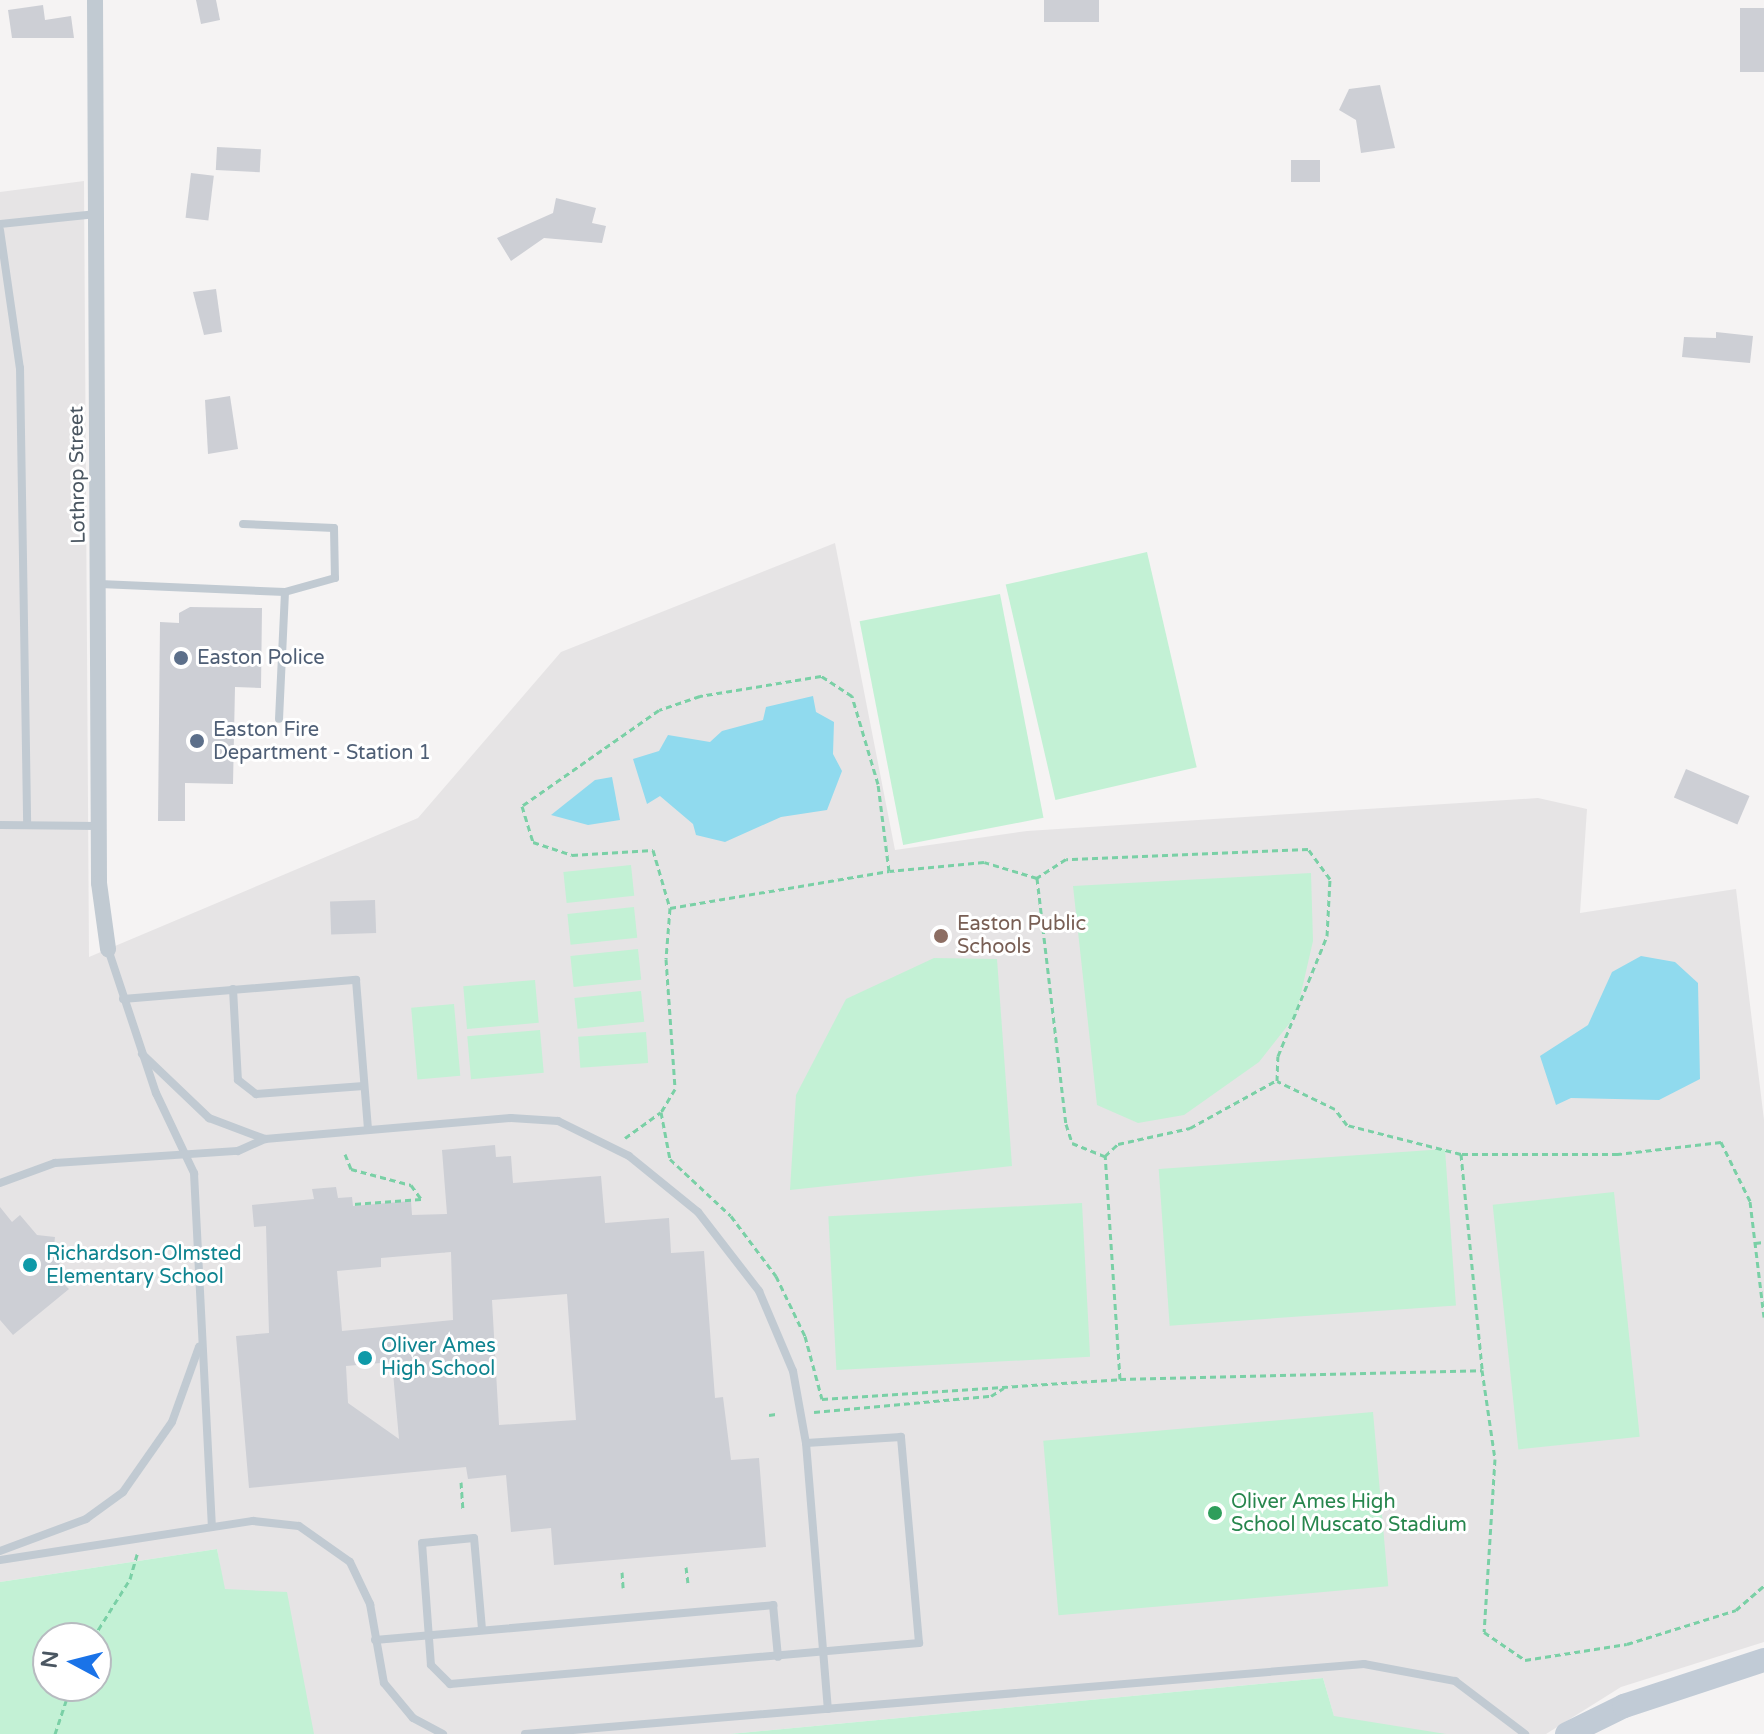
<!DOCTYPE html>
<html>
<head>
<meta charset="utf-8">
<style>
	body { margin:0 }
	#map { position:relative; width:1764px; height:1734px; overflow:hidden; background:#f5f3f3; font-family:"Varela Round",sans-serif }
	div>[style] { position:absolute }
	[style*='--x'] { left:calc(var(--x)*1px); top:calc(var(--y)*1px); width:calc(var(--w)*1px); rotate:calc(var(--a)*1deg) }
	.education>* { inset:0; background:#e6e4e5 }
	.green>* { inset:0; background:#c3f1d5; transform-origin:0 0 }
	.water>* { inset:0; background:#90daee }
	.building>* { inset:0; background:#cdcfd5; transform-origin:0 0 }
	.path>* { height:3px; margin-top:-1.5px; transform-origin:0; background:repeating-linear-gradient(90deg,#7ad0a6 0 6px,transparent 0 10px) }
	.lane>* { height:8px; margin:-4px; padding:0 4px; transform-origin:4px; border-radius:4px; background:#c1cad2 }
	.street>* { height:16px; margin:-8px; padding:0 8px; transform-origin:8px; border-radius:8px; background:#c1cad2 }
	.secondary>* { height:24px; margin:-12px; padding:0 12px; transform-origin:12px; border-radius:12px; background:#c1cbd6 }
	.dots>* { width:22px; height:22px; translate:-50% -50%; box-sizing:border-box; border:4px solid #fff; border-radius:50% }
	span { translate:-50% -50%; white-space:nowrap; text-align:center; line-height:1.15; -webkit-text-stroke:6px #fff; paint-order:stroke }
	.street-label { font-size:20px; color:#4a5661 }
	.service-label { font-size:20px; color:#4e5e75 }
	.left { translate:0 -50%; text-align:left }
	.education-label { font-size:20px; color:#785e54 }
	.culture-label { font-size:20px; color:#0d838f }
	.leisure-label { font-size:20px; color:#27864d }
	.north { position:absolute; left:32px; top:1622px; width:80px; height:80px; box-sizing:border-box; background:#fff; border:2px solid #b7bbc0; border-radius:50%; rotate:277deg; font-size:22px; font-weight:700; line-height:32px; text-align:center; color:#4a5661 }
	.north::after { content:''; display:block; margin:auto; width:28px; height:36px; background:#1a73e8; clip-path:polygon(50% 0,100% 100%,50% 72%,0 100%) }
</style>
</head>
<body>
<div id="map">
	<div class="education">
		<i style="clip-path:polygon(84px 181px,89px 957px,418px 818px,561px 652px,835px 543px,895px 850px,1027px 831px,1538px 798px,1587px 809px,1580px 913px,1736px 889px,1764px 1120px,1764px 1642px,1621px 1687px,1546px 1734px,1339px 1734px,1323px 1678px,730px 1734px,249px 1734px,217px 1549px,0 1582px,0 192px)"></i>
	</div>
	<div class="green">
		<i style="left:1147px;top:552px;width:221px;height:145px;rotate:77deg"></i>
		<i style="left:1000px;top:594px;width:228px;height:143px;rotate:79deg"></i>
		<i style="left:631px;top:865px;width:31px;height:68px;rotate:84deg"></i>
		<i style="clip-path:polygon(1311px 873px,1313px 941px,1296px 1015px,1259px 1062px,1184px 1115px,1138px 1123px,1097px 1105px,1073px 886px)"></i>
		<i style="left:634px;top:907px;width:31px;height:67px;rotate:84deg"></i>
		<i style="left:638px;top:949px;width:31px;height:68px;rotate:84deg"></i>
		<i style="clip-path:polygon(934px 958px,997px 959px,1012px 1166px,790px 1190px,796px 1095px,846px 999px)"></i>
		<i style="left:535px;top:980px;width:43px;height:72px;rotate:85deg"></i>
		<i style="left:641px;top:991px;width:31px;height:67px;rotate:84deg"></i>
		<i style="left:454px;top:1004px;width:72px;height:43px;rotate:85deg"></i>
		<i style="left:540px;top:1030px;width:43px;height:73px;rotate:85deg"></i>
		<i style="left:646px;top:1032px;width:31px;height:68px;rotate:86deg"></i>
		<i style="left:1445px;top:1149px;width:157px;height:287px;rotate:86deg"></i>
		<i style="left:1614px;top:1192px;width:246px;height:122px;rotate:84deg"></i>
		<i style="left:1082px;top:1203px;width:154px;height:254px;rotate:87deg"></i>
		<i style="left:1373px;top:1412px;width:175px;height:331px;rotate:85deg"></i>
		<i style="clip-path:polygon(evenodd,217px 1549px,225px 1589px,287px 1592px,314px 1734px,0 1734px,0 1582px,217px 1549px,96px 1638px,96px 1686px,48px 1686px,48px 1638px,96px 1638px)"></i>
		<i style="clip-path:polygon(1323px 1678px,1334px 1716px,1446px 1734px,730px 1734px)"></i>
	</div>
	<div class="water">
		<i style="clip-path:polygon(813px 696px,816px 712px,834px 722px,833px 754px,842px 771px,827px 810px,781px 817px,725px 842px,696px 835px,693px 824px,660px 796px,647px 804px,633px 759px,659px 751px,668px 735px,710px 742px,722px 731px,763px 720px,766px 707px)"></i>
		<i style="clip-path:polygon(612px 777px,620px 820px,588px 825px,551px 815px,595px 780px)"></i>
		<i style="clip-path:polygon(1641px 956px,1675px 962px,1698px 983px,1700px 1079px,1659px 1100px,1571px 1098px,1556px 1105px,1540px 1056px,1588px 1025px,1612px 972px)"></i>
	</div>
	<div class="building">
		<i style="clip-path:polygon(196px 0,216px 0,220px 20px,201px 24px)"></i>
		<i style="left:1044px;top:0;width:55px;height:22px"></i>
		<i style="clip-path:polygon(43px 5px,45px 20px,71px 16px,74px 38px,12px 38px,8px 10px)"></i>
		<i style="left:1764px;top:8px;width:64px;height:24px;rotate:90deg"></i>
		<i style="clip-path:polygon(1380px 85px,1395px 148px,1361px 153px,1356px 120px,1339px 110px,1349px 89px)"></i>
		<i style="left:217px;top:147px;width:44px;height:23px;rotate:3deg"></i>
		<i style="left:1291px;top:160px;width:29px;height:22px"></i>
		<i style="left:191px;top:173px;width:23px;height:45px;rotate:7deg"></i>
		<i style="clip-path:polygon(556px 198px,596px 208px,592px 223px,606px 226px,602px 243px,544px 238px,511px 261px,497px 238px,553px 213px)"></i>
		<i style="clip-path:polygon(216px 289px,222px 332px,204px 335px,193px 292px)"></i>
		<i style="clip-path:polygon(1716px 332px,1753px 336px,1750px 363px,1682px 357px,1684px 337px,1716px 338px)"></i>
		<i style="clip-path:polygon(230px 396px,238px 449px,208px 454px,205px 400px)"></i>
		<i style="clip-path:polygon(190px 607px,262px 608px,261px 688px,235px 687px,233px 784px,185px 783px,185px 821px,158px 821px,160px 622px,179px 623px,179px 613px)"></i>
		<i style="left:1686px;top:769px;width:69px;height:31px;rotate:23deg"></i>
		<i style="left:375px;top:900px;width:33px;height:45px;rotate:88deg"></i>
		<i style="clip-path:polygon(evenodd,495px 1145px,496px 1157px,511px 1156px,513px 1183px,601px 1176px,605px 1223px,669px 1218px,671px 1253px,704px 1251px,715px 1398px,723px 1397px,731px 1460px,759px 1458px,766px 1547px,554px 1565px,551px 1528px,511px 1532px,506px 1475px,468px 1479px,466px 1467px,249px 1488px,236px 1336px,269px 1333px,266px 1226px,254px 1227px,252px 1205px,314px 1199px,312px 1189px,336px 1187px,338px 1198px,352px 1197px,353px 1206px,411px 1201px,412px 1215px,447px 1214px,442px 1150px,495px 1145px,451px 1252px,453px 1320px,342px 1331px,337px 1271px,381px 1267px,381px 1258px,451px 1252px,495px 1145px,567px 1294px,576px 1420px,499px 1425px,492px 1300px,567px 1294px,495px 1145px,392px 1362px,399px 1439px,348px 1403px,346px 1366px,392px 1362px)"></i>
		<i style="clip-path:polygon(0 1207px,12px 1222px,20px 1215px,37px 1235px,55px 1237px,53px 1255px,69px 1275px,62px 1282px,69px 1289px,13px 1335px,0 1320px)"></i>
	</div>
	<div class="path">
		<i style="--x:1037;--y:878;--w:248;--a:83.3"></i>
		<i style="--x:1066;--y:1124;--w:20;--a:72"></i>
		<i style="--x:1072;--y:1143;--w:35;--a:22"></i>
		<i style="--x:670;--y:908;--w:222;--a:-9.6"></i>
		<i style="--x:625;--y:1138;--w:44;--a:-35.8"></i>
		<i style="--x:345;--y:1154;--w:16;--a:68"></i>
		<i style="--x:351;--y:1169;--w:62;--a:14.9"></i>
		<i style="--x:411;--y:1185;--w:17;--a:54"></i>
		<i style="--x:421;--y:1199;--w:68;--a:175.8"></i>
		<i style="--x:1461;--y:1154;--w:216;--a:84.4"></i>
		<i style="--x:1755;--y:1243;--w:9;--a:-6"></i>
		<i style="--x:1764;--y:1317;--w:117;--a:-96.9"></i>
		<i style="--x:1750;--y:1201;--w:66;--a:-116.2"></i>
		<i style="--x:1721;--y:1142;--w:104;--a:173.4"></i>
		<i style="--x:1618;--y:1154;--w:157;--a:180"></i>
		<i style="--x:1461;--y:1154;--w:118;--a:-165.7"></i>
		<i style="--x:1347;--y:1125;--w:20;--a:-127"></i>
		<i style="--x:1335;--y:1109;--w:64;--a:-154.2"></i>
		<i style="--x:1277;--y:1081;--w:25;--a:-88"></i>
		<i style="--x:1278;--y:1056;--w:130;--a:-67.8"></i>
		<i style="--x:1327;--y:936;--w:57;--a:-87"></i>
		<i style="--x:1330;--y:879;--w:37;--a:-126"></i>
		<i style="--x:1308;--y:849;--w:242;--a:177.6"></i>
		<i style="--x:1066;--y:859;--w:35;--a:147"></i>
		<i style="--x:1037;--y:878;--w:55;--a:-163.2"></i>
		<i style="--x:984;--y:862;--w:95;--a:174.6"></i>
		<i style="--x:889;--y:871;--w:88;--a:-97.2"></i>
		<i style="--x:878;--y:784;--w:92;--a:-106.5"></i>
		<i style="--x:852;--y:696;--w:37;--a:-147"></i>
		<i style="--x:821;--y:676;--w:123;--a:170.6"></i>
		<i style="--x:700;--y:696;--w:43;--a:161.1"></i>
		<i style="--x:659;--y:710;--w:167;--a:145"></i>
		<i style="--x:522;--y:806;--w:38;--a:73"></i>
		<i style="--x:533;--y:842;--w:41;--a:18.4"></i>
		<i style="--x:572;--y:855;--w:81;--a:-3.5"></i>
		<i style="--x:653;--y:850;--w:60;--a:73.7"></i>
		<i style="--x:670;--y:908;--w:51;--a:94.5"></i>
		<i style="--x:666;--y:959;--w:130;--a:86"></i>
		<i style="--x:675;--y:1089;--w:27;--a:121"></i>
		<i style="--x:661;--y:1112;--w:48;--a:79.2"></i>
		<i style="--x:670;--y:1159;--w:83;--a:43.1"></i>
		<i style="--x:731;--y:1216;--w:75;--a:53.1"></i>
		<i style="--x:776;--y:1276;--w:67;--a:64.2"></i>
		<i style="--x:805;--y:1336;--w:65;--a:74.9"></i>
		<i style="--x:822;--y:1399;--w:299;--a:-3.8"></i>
		<i style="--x:1120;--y:1379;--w:362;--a:-1.4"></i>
		<i style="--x:1482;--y:1370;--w:90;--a:81.7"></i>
		<i style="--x:1495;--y:1459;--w:173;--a:93.6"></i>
		<i style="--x:1484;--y:1632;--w:50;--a:34.3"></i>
		<i style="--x:1525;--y:1660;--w:103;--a:-8.9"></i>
		<i style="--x:1627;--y:1644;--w:114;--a:-17.3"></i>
		<i style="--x:1736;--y:1610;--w:37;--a:-41"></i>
		<i style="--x:1120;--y:1379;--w:224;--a:-93.8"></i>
		<i style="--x:1105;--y:1156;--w:18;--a:-43"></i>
		<i style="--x:1118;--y:1144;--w:74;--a:-12.5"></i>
		<i style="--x:1190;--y:1128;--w:97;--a:-28.9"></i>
		<i style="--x:814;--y:1412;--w:178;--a:-5.2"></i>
		<i style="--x:991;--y:1396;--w:15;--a:-32"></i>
		<i style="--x:769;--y:1415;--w:7;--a:-8"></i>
		<i style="--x:461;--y:1482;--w:28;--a:86"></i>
		<i style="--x:686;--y:1567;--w:16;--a:83"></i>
		<i style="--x:622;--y:1572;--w:16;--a:86"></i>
		<i style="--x:93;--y:1638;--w:70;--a:-57.9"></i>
		<i style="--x:130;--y:1579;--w:26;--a:-74"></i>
		<i style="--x:55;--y:1734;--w:51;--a:-71.6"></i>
	</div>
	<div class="lane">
		<i style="--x:0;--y:224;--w:97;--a:-5.9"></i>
		<i style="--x:0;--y:230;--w:139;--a:81.8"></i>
		<i style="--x:20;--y:368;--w:457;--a:89.1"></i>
		<i style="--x:243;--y:524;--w:91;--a:2.5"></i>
		<i style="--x:334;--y:528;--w:50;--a:88.9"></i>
		<i style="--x:335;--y:578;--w:52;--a:164.4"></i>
		<i style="--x:100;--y:584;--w:185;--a:2.5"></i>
		<i style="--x:285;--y:592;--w:127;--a:92.7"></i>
		<i style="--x:0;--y:825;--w:98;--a:0.6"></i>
		<i style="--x:108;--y:949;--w:152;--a:71.6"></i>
		<i style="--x:156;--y:1093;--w:89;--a:64.6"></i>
		<i style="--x:194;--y:1173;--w:353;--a:87.1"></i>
		<i style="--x:233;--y:989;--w:91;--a:86.9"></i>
		<i style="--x:238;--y:1080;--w:23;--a:38"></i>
		<i style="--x:256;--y:1094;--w:108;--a:-4.2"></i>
		<i style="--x:123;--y:999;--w:234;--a:-4.7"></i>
		<i style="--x:356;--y:980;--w:150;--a:85.4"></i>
		<i style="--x:142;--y:1054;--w:93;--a:43.7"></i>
		<i style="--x:209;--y:1118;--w:60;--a:20.6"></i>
		<i style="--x:265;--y:1139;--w:247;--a:-4.9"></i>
		<i style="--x:511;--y:1118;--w:47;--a:3.7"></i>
		<i style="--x:558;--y:1121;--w:79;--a:26.2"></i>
		<i style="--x:629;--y:1156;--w:89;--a:39.1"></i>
		<i style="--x:698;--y:1212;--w:100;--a:52.3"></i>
		<i style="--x:759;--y:1291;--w:87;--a:67"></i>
		<i style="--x:793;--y:1371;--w:73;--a:79.8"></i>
		<i style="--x:806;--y:1443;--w:267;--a:85.3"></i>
		<i style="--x:0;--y:1183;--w:59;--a:-20"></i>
		<i style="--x:55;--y:1163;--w:183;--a:-3.8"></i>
		<i style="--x:238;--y:1151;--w:30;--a:-24"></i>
		<i style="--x:0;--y:1551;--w:92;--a:-20.4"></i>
		<i style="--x:86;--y:1519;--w:46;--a:-36.1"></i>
		<i style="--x:123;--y:1492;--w:85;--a:-55"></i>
		<i style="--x:172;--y:1422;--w:80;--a:-70.2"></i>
		<i style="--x:0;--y:1560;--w:256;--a:-8.8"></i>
		<i style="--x:253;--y:1521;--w:46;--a:6.2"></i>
		<i style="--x:299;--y:1526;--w:62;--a:35.2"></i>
		<i style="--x:350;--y:1562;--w:47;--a:64.5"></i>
		<i style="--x:370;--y:1604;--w:80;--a:80"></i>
		<i style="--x:384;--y:1683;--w:45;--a:50.4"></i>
		<i style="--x:413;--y:1718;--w:34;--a:28"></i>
		<i style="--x:482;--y:1629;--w:91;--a:-95"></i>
		<i style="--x:474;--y:1538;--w:52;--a:174.5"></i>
		<i style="--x:422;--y:1543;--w:122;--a:85.8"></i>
		<i style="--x:431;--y:1665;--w:27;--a:45"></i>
		<i style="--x:450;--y:1684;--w:471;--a:-5"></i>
		<i style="--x:919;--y:1643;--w:207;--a:-95"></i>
		<i style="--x:901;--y:1437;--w:95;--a:176.4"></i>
		<i style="--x:375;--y:1640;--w:400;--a:-5"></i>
		<i style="--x:773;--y:1605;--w:52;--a:84.5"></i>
		<i style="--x:525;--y:1734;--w:842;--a:-4.77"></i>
		<i style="--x:1364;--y:1664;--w:93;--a:10.6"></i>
		<i style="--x:1455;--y:1681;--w:88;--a:37.1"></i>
	</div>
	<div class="street">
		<i style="--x:95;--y:0;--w:883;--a:89.74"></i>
		<i style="--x:99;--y:883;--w:67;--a:82.2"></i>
	</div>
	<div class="secondary">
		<i style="--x:1567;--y:1734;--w:64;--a:-26.2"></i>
		<i style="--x:1624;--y:1706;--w:147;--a:-18.2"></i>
	</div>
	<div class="dots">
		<i style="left:181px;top:658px;background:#5c6f8a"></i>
		<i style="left:197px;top:741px;background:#5c6f8a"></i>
		<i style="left:941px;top:936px;background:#8d6e63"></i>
		<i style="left:30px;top:1265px;background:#0f9aa8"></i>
		<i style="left:365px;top:1358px;background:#0f9aa8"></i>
		<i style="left:1215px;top:1513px;background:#2e9e5b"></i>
	</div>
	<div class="street-label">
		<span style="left:78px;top:475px;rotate:-91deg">Lothrop Street</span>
	</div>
	<div class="service-label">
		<span class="left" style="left:197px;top:658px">Easton Police</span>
		<span class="left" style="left:213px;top:742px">Easton Fire<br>Department - Station 1</span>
	</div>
	<div class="education-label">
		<span class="left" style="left:957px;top:936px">Easton Public<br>Schools</span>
	</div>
	<div class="culture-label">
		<span class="left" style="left:46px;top:1266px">Richardson-Olmsted<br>Elementary School</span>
		<span class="left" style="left:381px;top:1358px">Oliver Ames<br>High School</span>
	</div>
	<div class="leisure-label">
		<span class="left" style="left:1231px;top:1514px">Oliver Ames High<br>School Muscato Stadium</span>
	</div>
	<div class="north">N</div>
</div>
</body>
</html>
